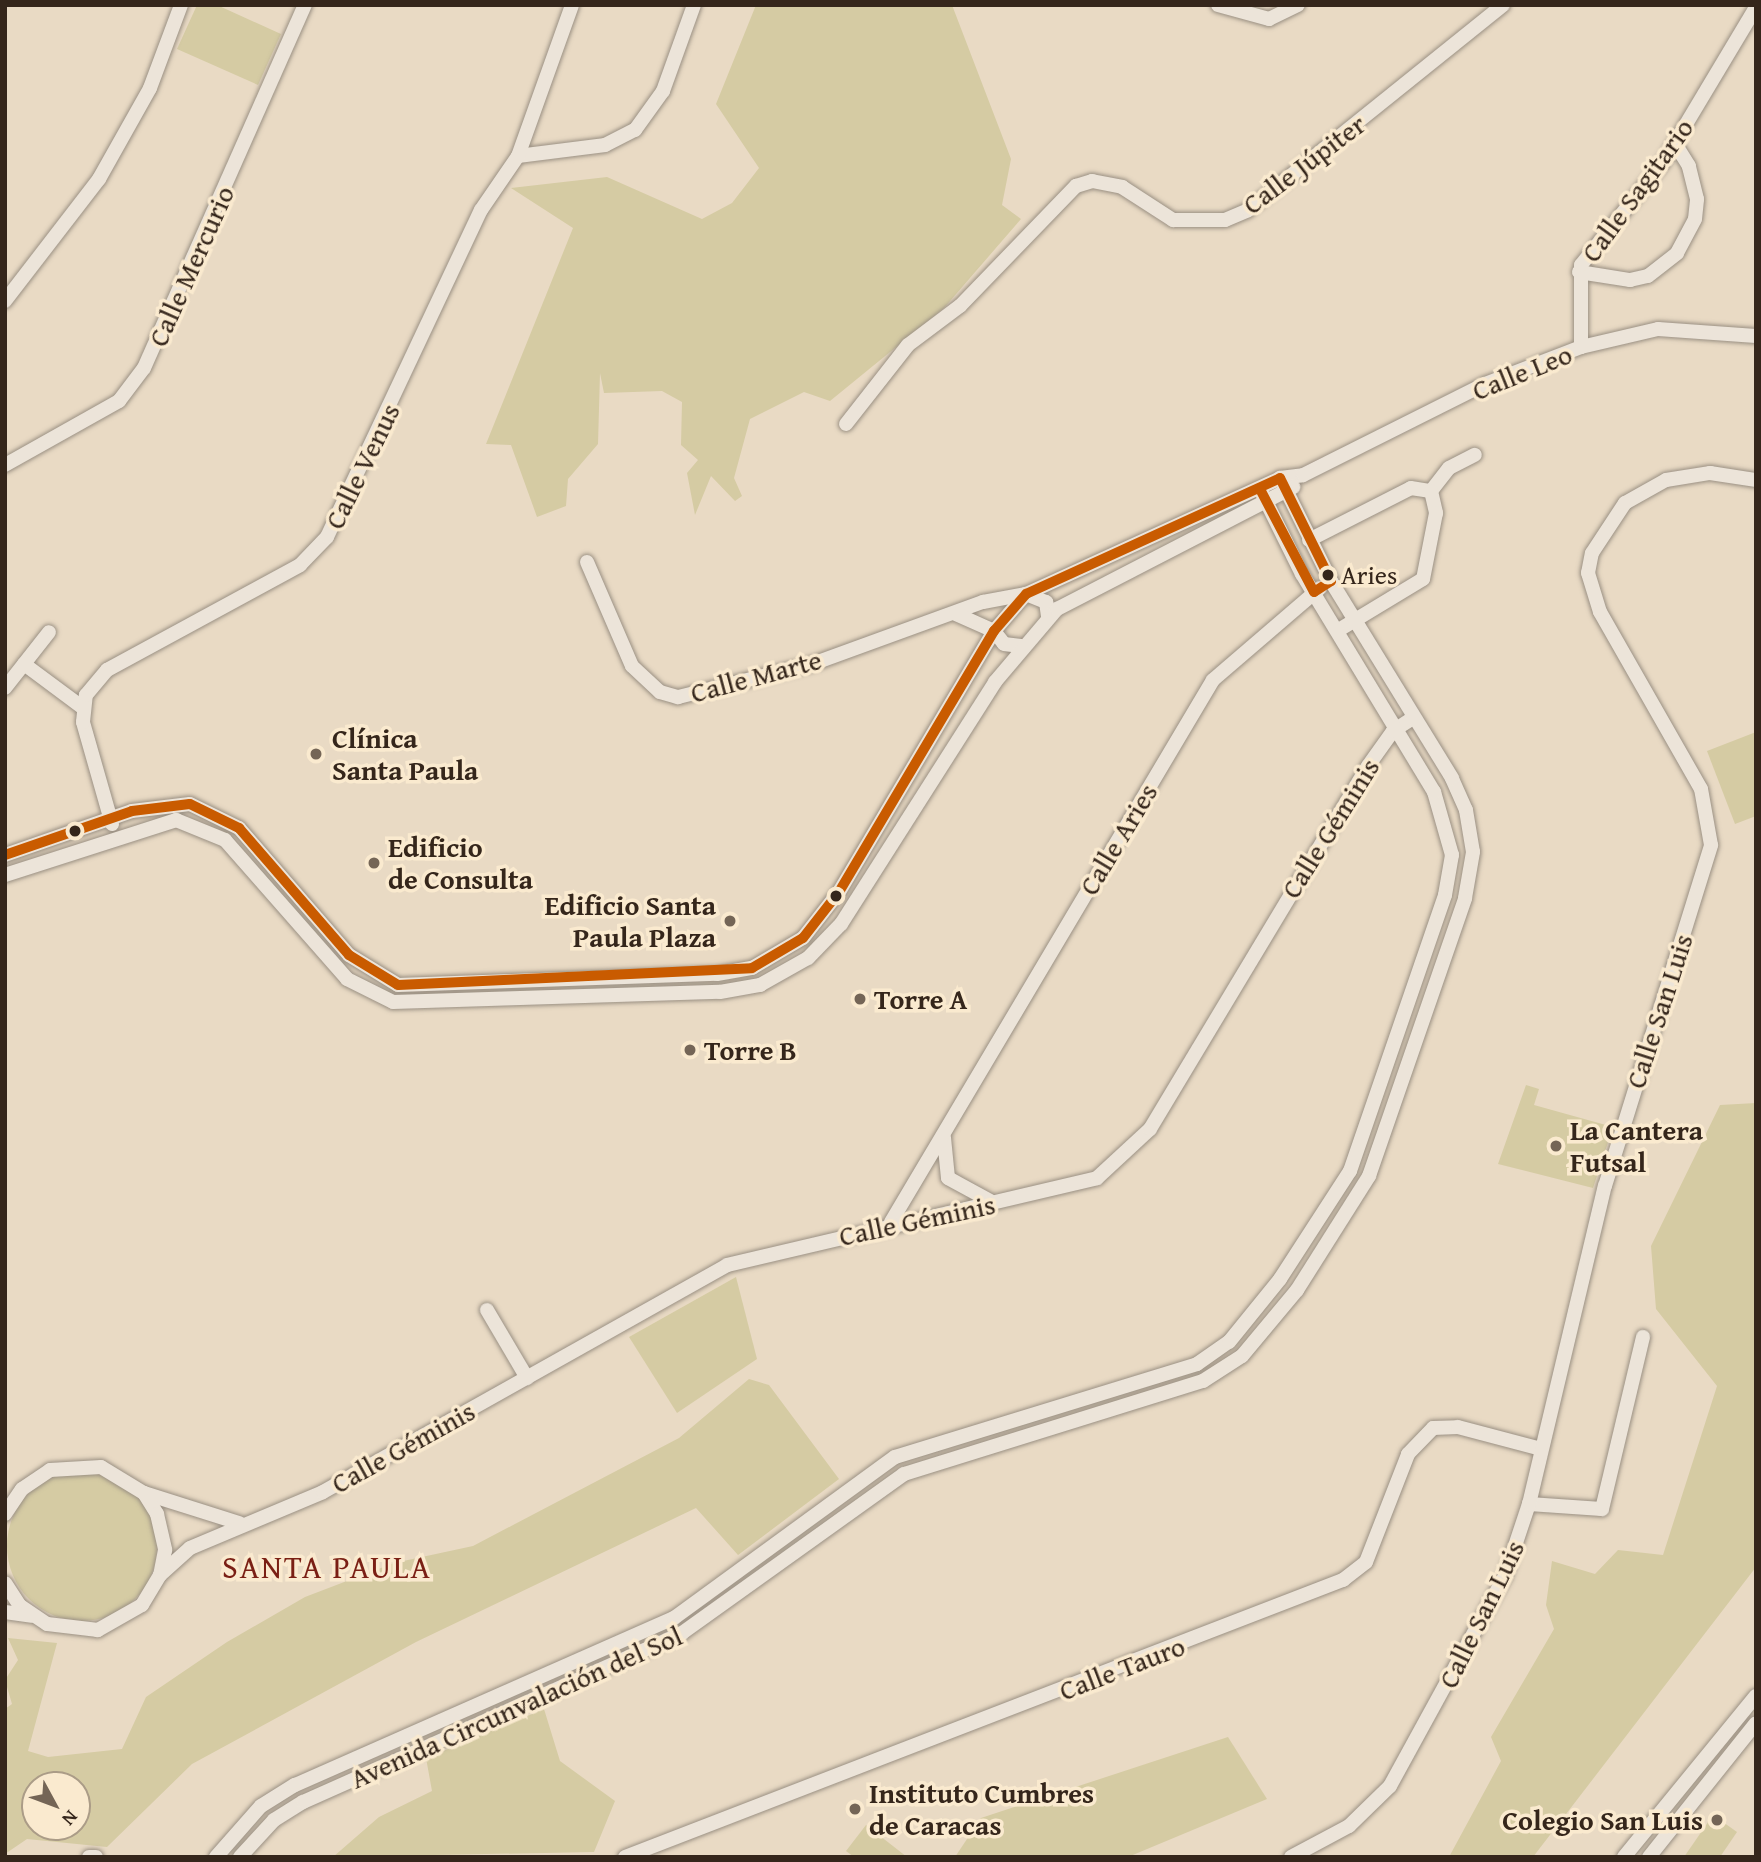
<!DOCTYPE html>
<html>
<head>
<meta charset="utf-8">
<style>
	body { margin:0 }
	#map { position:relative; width:1761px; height:1862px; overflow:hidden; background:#e9dac4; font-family:"Gentium Book Plus",serif }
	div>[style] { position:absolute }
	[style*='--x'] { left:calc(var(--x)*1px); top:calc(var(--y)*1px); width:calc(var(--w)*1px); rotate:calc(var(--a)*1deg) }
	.green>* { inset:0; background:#d5cba3 }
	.round { border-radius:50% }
	.roads { filter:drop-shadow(0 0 2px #9a9083) drop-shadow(0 0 2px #9a9083) }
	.minor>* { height:14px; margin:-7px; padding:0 7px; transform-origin:7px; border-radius:7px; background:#ece4d9 }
	.bus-1>* { height:10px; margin:-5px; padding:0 5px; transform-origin:5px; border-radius:5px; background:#c95b00 }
	.dots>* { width:19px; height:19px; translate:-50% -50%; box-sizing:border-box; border:4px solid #faeacf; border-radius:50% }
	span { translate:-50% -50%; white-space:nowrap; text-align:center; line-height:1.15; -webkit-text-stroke:7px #faeacf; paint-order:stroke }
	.bus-label { font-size:26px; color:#35261b }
	.left { translate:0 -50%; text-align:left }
	.street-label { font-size:28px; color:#35261b }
	.poi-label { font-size:28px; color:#35261b; font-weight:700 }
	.right { translate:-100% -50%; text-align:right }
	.quarter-label { font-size:32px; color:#7a1f14; letter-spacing:2px }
	.frame { position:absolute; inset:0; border:7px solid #35261b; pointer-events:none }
	.north { position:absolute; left:21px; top:1771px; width:70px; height:70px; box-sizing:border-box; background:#faeacf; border:2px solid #ab9c87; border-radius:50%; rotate:131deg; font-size:19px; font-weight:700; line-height:28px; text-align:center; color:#35261b }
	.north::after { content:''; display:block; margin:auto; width:24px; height:32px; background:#746556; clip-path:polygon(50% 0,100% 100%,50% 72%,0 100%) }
</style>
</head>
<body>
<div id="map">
	<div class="green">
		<i style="clip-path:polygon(197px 5px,217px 5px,281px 34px,258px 85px,177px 49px)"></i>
		<i style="clip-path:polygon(756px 5px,952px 5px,1011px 159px,1002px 205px,1021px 219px,944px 308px,830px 401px,804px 392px,750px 419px,734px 478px,742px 496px,735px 501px,711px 476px,695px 515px,687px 473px,698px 460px,681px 445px,682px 402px,662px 391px,604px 393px,600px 373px,598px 444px,568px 479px,566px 506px,537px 517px,511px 445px,486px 444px,573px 228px,511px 188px,607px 177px,702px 219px,732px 203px,759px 168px,716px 104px)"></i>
		<i style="clip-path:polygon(1756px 732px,1756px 816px,1735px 824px,1707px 751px)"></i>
		<i style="clip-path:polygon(1526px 1085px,1539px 1089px,1534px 1105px,1613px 1127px,1593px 1188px,1498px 1164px)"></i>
		<i style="clip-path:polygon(1756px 1103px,1756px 1567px,1533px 1857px,1449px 1857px,1501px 1761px,1491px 1737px,1554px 1629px,1546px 1605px,1552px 1561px,1595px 1574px,1618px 1550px,1663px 1555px,1717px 1386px,1656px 1309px,1651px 1246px,1720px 1105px)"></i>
		<i style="clip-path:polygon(736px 1277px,757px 1359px,677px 1413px,629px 1337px)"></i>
		<i style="clip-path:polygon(evenodd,749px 1379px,769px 1385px,839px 1479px,738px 1555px,696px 1508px,416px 1642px,192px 1764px,107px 1847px,27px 1839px,5px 1854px,5px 1709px,12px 1704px,5px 1680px,18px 1660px,8px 1638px,57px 1643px,28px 1751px,48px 1757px,122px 1749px,146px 1697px,227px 1642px,305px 1597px,394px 1563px,473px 1546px,679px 1438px,749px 1379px,35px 1785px,77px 1785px,77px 1827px,35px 1827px,35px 1785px)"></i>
		<i class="round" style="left:7px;top:1471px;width:150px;height:150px"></i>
		<i style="clip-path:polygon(544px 1709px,560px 1761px,615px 1801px,594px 1852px,333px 1857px,379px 1817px,432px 1791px,426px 1758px)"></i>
		<i style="clip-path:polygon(1228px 1737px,1267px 1799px,1128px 1857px,955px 1857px,981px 1818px)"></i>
		<i style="clip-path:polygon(1713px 1815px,1737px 1832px,1720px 1857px,1684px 1857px)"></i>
		<i style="clip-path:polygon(866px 1825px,907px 1857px,854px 1857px,846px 1851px)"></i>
	</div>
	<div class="roads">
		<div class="minor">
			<i style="--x:1218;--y:5;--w:53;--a:15.4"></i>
			<i style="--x:1269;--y:19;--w:32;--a:-26"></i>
			<i style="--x:518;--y:156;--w:88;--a:-7.2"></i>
			<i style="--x:605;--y:145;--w:34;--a:-27"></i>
			<i style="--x:635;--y:130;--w:48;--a:-54.3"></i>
			<i style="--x:663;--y:91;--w:91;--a:-70.2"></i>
			<i style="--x:1579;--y:272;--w:52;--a:8.9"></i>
			<i style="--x:1630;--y:280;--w:18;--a:-13"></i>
			<i style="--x:1648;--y:276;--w:37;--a:-38"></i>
			<i style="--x:1677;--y:253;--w:38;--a:-62"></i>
			<i style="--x:1695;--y:219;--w:20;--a:-84"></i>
			<i style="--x:1697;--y:199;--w:34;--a:-104"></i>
			<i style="--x:1689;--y:166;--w:26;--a:-122"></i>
			<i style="--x:5;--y:301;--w:154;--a:-52.4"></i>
			<i style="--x:99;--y:179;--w:104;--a:-60.7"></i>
			<i style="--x:150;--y:88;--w:89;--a:-69.5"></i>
			<i style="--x:1581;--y:347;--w:82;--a:-90"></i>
			<i style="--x:1581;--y:265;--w:133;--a:-51.4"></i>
			<i style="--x:1664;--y:161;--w:179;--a:-59.1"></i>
			<i style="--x:846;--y:424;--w:100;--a:-51.9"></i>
			<i style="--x:908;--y:345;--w:65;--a:-36.9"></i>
			<i style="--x:960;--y:306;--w:167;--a:-46"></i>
			<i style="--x:1076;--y:186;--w:17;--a:-17"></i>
			<i style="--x:1092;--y:181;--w:31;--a:11"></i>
			<i style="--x:1122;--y:187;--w:61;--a:32.9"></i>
			<i style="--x:1173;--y:220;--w:52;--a:0"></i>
			<i style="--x:1225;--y:220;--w:25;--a:-23"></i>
			<i style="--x:1248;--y:210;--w:327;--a:-38.8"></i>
			<i style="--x:5;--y:465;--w:131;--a:-29.3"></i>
			<i style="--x:119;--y:401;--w:41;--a:-52.9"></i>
			<i style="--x:144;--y:368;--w:397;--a:-66.1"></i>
			<i style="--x:1431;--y:491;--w:29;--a:-52"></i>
			<i style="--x:1449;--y:468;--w:29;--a:-27"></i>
			<i style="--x:1309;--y:540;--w:114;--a:-27"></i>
			<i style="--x:1411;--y:488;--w:20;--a:9"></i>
			<i style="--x:1431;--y:491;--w:23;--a:77"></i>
			<i style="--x:1436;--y:513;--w:67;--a:101.1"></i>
			<i style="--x:1423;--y:579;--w:100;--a:148.8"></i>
			<i style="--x:587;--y:562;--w:113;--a:66.6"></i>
			<i style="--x:632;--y:666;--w:38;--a:43"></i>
			<i style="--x:660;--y:692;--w:19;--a:16"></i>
			<i style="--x:678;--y:697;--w:141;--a:-13.9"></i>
			<i style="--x:815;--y:663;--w:179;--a:-20"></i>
			<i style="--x:983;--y:602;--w:44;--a:-10.5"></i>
			<i style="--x:1026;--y:594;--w:22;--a:22"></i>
			<i style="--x:1046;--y:602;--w:15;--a:82"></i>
			<i style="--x:956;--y:614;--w:42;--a:24.1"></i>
			<i style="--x:994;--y:631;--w:16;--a:52"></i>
			<i style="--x:1004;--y:644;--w:17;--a:7"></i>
			<i style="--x:24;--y:664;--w:74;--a:36.7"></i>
			<i style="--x:5;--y:688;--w:71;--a:-51.8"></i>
			<i style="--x:112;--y:824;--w:106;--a:-105.9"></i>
			<i style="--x:83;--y:722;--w:27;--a:-84"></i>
			<i style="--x:86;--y:695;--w:33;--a:-50"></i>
			<i style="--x:107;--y:670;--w:220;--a:-28.5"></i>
			<i style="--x:300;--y:565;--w:39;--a:-46"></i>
			<i style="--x:327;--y:537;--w:361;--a:-64.8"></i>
			<i style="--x:481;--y:210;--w:65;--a:-55.6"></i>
			<i style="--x:518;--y:156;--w:160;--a:-70.3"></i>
			<i style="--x:5;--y:855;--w:134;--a:-19.1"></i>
			<i style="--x:132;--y:811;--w:58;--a:-6.9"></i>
			<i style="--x:190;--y:804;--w:55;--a:26.1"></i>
			<i style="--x:239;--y:828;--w:168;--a:49.1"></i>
			<i style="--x:349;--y:955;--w:57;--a:31.5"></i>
			<i style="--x:398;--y:985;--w:319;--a:-2"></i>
			<i style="--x:717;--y:974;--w:36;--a:-10"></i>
			<i style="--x:752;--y:968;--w:59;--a:-30.5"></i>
			<i style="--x:803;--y:938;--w:58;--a:-52"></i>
			<i style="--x:839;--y:892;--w:304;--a:-59.3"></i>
			<i style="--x:994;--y:631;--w:49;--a:-49.1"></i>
			<i style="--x:1026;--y:594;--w:279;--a:-24.5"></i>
			<i style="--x:1280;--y:478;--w:23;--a:-7"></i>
			<i style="--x:1303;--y:475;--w:203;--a:-26.6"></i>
			<i style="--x:1485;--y:384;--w:103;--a:-21.1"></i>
			<i style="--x:1581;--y:347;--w:79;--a:-13.2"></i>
			<i style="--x:1658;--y:329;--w:98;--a:4.1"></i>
			<i style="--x:5;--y:875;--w:180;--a:-17.8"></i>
			<i style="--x:176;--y:820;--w:53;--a:22.2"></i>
			<i style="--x:225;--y:840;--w:185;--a:48.7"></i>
			<i style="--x:347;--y:979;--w:51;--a:26.6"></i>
			<i style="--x:393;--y:1002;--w:327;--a:-1.8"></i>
			<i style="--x:720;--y:992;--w:41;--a:-9.9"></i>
			<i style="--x:760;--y:985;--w:55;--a:-29.4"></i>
			<i style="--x:808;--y:958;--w:47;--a:-45.9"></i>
			<i style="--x:841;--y:924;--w:287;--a:-57.5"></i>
			<i style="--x:995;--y:682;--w:96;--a:-49.7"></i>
			<i style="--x:1057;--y:609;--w:266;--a:-27.3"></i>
			<i style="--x:944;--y:1138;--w:40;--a:84.3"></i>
			<i style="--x:948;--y:1178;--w:50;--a:28.6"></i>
			<i style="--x:891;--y:1222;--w:630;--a:-59.29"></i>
			<i style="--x:1213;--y:680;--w:141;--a:-40.7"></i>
			<i style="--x:487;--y:1310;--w:79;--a:59.5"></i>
			<i style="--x:144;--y:1493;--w:100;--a:17.5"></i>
			<i style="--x:1529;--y:1504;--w:73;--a:3.9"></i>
			<i style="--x:1602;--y:1509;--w:177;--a:-76.6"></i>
			<i style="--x:5;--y:1514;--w:30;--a:-56"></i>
			<i style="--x:22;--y:1489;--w:34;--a:-34"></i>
			<i style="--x:50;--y:1470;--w:51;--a:-3.4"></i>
			<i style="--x:101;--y:1467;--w:50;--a:31.2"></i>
			<i style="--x:144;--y:1493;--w:25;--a:58"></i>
			<i style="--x:157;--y:1514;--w:37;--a:77"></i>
			<i style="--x:165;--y:1550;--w:25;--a:101"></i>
			<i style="--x:160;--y:1575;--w:35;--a:121"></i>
			<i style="--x:142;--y:1605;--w:51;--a:150.4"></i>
			<i style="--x:98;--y:1630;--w:51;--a:-173.3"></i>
			<i style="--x:47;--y:1624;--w:32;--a:-146"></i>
			<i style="--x:20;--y:1606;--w:27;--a:-123"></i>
			<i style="--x:160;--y:1575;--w:40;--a:-42"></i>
			<i style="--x:190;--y:1548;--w:144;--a:-22.8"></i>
			<i style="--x:323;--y:1492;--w:463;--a:-29.3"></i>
			<i style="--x:727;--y:1265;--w:380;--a:-13.2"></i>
			<i style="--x:1097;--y:1178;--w:72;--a:-42.8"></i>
			<i style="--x:1150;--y:1129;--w:423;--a:-59"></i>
			<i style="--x:1368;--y:766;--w:43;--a:-54.5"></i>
			<i style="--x:1393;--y:731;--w:24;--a:-33"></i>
			<i style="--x:5;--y:1612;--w:27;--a:8"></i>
			<i style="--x:89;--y:1857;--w:7;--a:0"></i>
			<i style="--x:216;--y:1857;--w:68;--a:-48.6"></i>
			<i style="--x:261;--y:1806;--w:40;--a:-32"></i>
			<i style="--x:295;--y:1785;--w:414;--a:-23.8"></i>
			<i style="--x:674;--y:1618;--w:273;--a:-36.1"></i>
			<i style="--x:895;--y:1457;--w:316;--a:-17.1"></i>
			<i style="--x:1197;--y:1364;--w:39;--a:-35"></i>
			<i style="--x:1229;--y:1342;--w:81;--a:-51"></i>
			<i style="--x:1280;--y:1279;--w:129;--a:-57.1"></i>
			<i style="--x:1350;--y:1171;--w:292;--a:-71"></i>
			<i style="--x:1445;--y:895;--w:41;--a:-80.1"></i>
			<i style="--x:1452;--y:855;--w:66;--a:-105.9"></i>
			<i style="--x:1434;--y:792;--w:255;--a:-121.2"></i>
			<i style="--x:1302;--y:574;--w:95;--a:-116.3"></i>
			<i style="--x:240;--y:1857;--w:50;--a:-47.4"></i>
			<i style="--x:274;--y:1820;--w:34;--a:-32"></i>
			<i style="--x:303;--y:1802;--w:415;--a:-24"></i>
			<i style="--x:682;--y:1633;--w:273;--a:-35.6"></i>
			<i style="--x:904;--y:1474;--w:313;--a:-17.3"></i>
			<i style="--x:1203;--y:1381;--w:46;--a:-32.7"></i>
			<i style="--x:1242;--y:1356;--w:86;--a:-50.2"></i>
			<i style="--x:1297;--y:1290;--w:135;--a:-57.7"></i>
			<i style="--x:1369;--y:1176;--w:294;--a:-70.9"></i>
			<i style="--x:1465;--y:898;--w:47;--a:-80.1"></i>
			<i style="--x:1473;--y:852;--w:43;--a:-99.5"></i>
			<i style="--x:1466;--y:810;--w:35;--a:-114"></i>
			<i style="--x:1452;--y:778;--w:231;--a:-121.6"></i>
			<i style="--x:1331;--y:581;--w:115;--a:-116.3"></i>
			<i style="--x:625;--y:1857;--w:770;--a:-21.1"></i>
			<i style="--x:1343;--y:1580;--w:29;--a:-38"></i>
			<i style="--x:1366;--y:1562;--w:116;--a:-68.7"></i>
			<i style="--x:1408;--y:1454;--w:36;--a:-46"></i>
			<i style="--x:1433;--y:1428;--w:25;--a:-2"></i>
			<i style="--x:1458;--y:1427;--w:86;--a:14.8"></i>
			<i style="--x:1291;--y:1857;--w:66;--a:-28.1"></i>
			<i style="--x:1349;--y:1826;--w:57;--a:-44.3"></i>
			<i style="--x:1390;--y:1786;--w:239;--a:-61.3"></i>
			<i style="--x:1505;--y:1576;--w:76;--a:-71.6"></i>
			<i style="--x:1529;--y:1504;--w:327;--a:-76.6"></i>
			<i style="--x:1605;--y:1186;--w:357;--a:-72.7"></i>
			<i style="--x:1711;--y:845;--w:57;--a:-100.1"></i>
			<i style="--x:1701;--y:789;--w:204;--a:-119.7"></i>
			<i style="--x:1600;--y:612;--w:41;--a:-107.1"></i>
			<i style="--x:1588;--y:573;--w:20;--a:-79"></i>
			<i style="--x:1592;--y:553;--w:60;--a:-56.6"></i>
			<i style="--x:1625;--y:503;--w:47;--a:-29.3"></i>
			<i style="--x:1666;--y:480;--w:45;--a:-9"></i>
			<i style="--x:1710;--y:473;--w:47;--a:8.7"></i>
			<i style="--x:1624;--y:1857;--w:208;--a:-50.7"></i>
			<i style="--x:1649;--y:1857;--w:171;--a:-51.4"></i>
		</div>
	</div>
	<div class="bus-1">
		<i style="--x:5;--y:855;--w:134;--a:-19.1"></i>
		<i style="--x:132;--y:811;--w:58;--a:-6.9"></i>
		<i style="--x:190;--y:804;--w:55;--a:26.1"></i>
		<i style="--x:239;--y:828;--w:168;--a:49.1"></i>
		<i style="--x:349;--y:955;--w:57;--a:31.5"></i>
		<i style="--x:398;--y:985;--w:354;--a:-2.7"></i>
		<i style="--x:752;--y:968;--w:59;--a:-30.5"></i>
		<i style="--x:803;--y:938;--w:58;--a:-52"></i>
		<i style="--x:839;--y:892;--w:304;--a:-59.3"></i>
		<i style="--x:994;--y:631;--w:49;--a:-49.1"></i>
		<i style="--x:1026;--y:594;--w:279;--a:-24.5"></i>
		<i style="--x:1280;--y:478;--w:115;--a:63.7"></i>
		<i style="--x:1331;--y:581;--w:20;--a:147"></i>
		<i style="--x:1314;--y:592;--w:116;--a:-117.7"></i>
	</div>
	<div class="dots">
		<i style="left:1328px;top:575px;background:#35261b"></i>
		<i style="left:316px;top:754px;background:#746556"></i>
		<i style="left:75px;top:831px;background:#35261b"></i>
		<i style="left:374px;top:863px;background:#746556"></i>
		<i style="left:836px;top:896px;background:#35261b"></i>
		<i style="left:730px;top:921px;background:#746556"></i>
		<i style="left:860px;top:999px;background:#746556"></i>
		<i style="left:690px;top:1050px;background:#746556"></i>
		<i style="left:1556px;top:1146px;background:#746556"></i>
		<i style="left:855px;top:1809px;background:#746556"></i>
		<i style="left:1717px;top:1820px;background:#746556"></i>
	</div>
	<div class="bus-label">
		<span class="left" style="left:1341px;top:575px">Aries</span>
	</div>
	<div class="street-label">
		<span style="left:1304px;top:164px;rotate:-37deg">Calle Júpiter</span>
		<span style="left:1637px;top:190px;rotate:-54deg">Calle Sagitario</span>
		<span style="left:191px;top:266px;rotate:-66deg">Calle Mercurio</span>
		<span style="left:1522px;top:372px;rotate:-22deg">Calle Leo</span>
		<span style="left:362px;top:466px;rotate:-64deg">Calle Venus</span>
		<span style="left:756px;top:676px;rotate:-15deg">Calle Marte</span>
		<span style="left:1330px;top:828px;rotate:-58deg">Calle Géminis</span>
		<span style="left:1118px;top:839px;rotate:-59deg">Calle Aries</span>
		<span style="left:1659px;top:1011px;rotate:-72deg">Calle San Luis</span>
		<span style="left:917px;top:1220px;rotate:-12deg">Calle Géminis</span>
		<span style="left:403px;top:1447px;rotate:-29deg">Calle Géminis</span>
		<span style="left:1481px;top:1614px;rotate:-64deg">Calle San Luis</span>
		<span style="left:1122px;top:1668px;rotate:-21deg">Calle Tauro</span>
		<span style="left:516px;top:1707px;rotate:-24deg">Avenida Circunvalación del Sol</span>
	</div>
	<div class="poi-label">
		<span class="left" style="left:332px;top:754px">Clínica<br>Santa Paula</span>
		<span class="left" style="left:388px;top:863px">Edificio<br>de Consulta</span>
		<span class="right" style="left:716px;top:921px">Edificio Santa<br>Paula Plaza</span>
		<span class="left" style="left:874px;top:999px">Torre A</span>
		<span class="left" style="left:704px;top:1050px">Torre B</span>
		<span class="left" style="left:1570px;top:1146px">La Cantera<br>Futsal</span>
		<span class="left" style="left:869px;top:1809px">Instituto Cumbres<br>de Caracas</span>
		<span class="right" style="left:1703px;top:1820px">Colegio San Luis</span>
	</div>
	<div class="quarter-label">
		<span style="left:327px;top:1567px">SANTA PAULA</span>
	</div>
	<div class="frame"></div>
	<div class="north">N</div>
</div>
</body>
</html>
